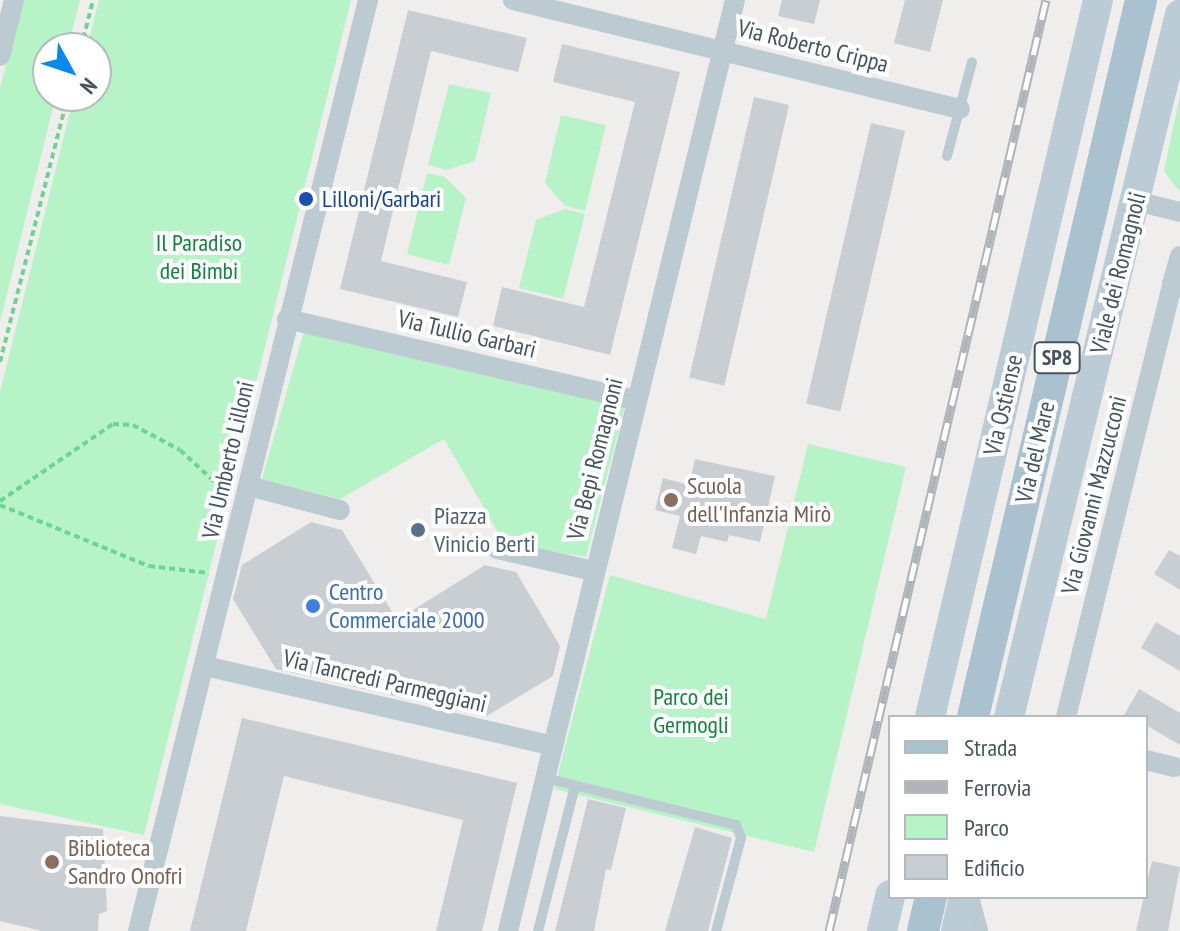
<!DOCTYPE html>
<html>
<head>
<meta charset="utf-8">
<style>
	body { margin:0 }
	#map { position:relative; width:1180px; height:931px; overflow:hidden; background:#f0eded; font-family:"PT Sans Narrow",sans-serif }
	div>[style] { position:absolute }
	[style*='--x'] { left:calc(var(--x)*1px); top:calc(var(--y)*1px); width:calc(var(--w)*1px); rotate:calc(var(--a)*1deg) }
	.green>* { inset:0; background:#b6f3c6 }
	.building>* { inset:0; background:#c9ced3; transform-origin:0 0 }
	.path>* { height:4px; margin-top:-2px; transform-origin:0; background:repeating-linear-gradient(90deg,#6bd594 0 6px,transparent 0 10px) }
	.service>* { height:10px; margin:-5px; padding:0 5px; transform-origin:5px; border-radius:5px; background:#bccad1 }
	.minor>* { height:20px; margin:-10px; padding:0 10px; transform-origin:10px; border-radius:10px; background:#bccad1 }
	.secondary>* { height:30px; margin:-15px; padding:0 15px; transform-origin:15px; border-radius:15px; background:#bcccd7 }
	.primary>* { height:32px; margin:-16px; padding:0 16px; transform-origin:16px; border-radius:16px; background:#aac1d0 }
	.rail>* { height:9px; margin-top:-4.5px; transform-origin:0; background:repeating-linear-gradient(90deg,#fff 0 18px,#afb4b9 0 36px); box-sizing:border-box; border-block:2px solid #afb4b9 }
	.dots>* { width:22px; height:22px; translate:-50% -50%; box-sizing:border-box; border:4px solid #fff; border-radius:50% }
	span { translate:-50% -50%; white-space:nowrap; text-align:center; line-height:1.15; -webkit-text-stroke:8px #fff; paint-order:stroke }
	.shield-label span { padding:2px 6px; background:#fff; border:2px solid; border-radius:6px; -webkit-text-stroke-width:0 }
	.shield-label { font-size:22px; color:#44545d; font-weight:700 }
	.street-label { font-size:24px; color:#44545d }
	.transit-label { font-size:24px; color:#164399 }
	.left { translate:0 -50%; text-align:left }
	.park-label { font-size:24px; color:#0d853b }
	.education-label { font-size:24px; color:#785e54 }
	.service-label { font-size:24px; color:#4e5e75 }
	.shop-label { font-size:24px; color:#366cbe }
	.legend { position:absolute; left:888px; top:715px; width:260px; height:184px; box-sizing:border-box; background:#fff; border:2px solid #b4bbbe; margin:0; padding:10px 14px; list-style:none; font-size:24px; color:#44545d }
	.legend li { display:flex; align-items:center; gap:16px; height:40px }
	.legend b { width:40px; border:2px solid #b4bbbe }
	.north { position:absolute; left:32px; top:32px; width:80px; height:80px; box-sizing:border-box; background:#fff; border:2px solid #b4bbbe; border-radius:50%; rotate:130deg; font-size:22px; font-weight:700; line-height:32px; text-align:center; color:#44545d }
	.north::after { content:''; display:block; margin:auto; width:28px; height:36px; background:#0689f1; clip-path:polygon(50% 0,100% 100%,50% 72%,0 100%) }
</style>
</head>
<body>
<div id="map">
	<div class="green">
		<i style="clip-path:polygon(21px 0,80px 0,68px 48px,48px 48px,48px 96px,56px 96px,0 322px,0 89px)"></i>
		<i style="clip-path:polygon(99px 0,351px 0,144px 835px,0 804px,0 392px,74px 96px,96px 96px,96px 48px,87px 48px)"></i>
		<i style="clip-path:polygon(449px 84px,491px 93px,475px 161px,446px 170px,428px 165px)"></i>
		<i style="clip-path:polygon(1180px 95px,1180px 192px,1164px 171px)"></i>
		<i style="clip-path:polygon(561px 115px,606px 125px,585px 211px,565px 206px,545px 183px)"></i>
		<i style="clip-path:polygon(427px 173px,445px 177px,466px 198px,449px 265px,407px 254px)"></i>
		<i style="clip-path:polygon(565px 209px,585px 214px,563px 299px,519px 288px,536px 220px)"></i>
		<i style="clip-path:polygon(304px 331px,625px 406px,586px 557px,505px 544px,444px 439px,340px 499px,262px 479px)"></i>
		<i style="clip-path:polygon(808px 444px,906px 467px,814px 852px,554px 789px,610px 575px,766px 619px)"></i>
	</div>
	<div class="building">
		<i style="clip-path:polygon(782px 0,820px 0,814px 24px,778px 16px)"></i>
		<i style="clip-path:polygon(905px 0,943px 0,930px 52px,894px 43px)"></i>
		<i style="clip-path:polygon(408px 10px,527px 38px,518px 72px,431px 51px,381px 261px,467px 282px,458px 317px,340px 289px)"></i>
		<i style="clip-path:polygon(562px 44px,680px 72px,610px 355px,493px 326px,502px 287px,584px 307px,635px 102px,553px 82px)"></i>
		<i style="left:754px;top:97px;width:36px;height:288px;rotate:13deg"></i>
		<i style="left:871px;top:123px;width:35px;height:288px;rotate:13deg"></i>
		<i style="clip-path:polygon(695px 459px,775px 476px,760px 542px,729px 535px,727px 542px,701px 536px,696px 554px,672px 548px,680px 516px,655px 510px,663px 478px,689px 485px)"></i>
		<i style="clip-path:polygon(311px 522px,342px 530px,397px 620px,485px 565px,516px 572px,560px 646px,553px 676px,485px 717px,276px 669px,233px 599px,242px 565px)"></i>
		<i style="clip-path:polygon(1169px 550px,1180px 556px,1180px 590px,1154px 574px)"></i>
		<i style="clip-path:polygon(1156px 622px,1180px 636px,1180px 671px,1141px 648px)"></i>
		<i style="clip-path:polygon(1139px 689px,1180px 713px,1180px 745px,1146px 725px,1146px 717px,1123px 717px)"></i>
		<i style="clip-path:polygon(242px 718px,517px 783px,482px 931px,436px 931px,463px 820px,284px 776px,246px 931px,190px 931px)"></i>
		<i style="clip-path:polygon(588px 799px,626px 808px,611px 870px,606px 869px,594px 931px,555px 931px)"></i>
		<i style="clip-path:polygon(0 816px,103px 829px,107px 911px,99px 914px,98px 931px,42px 931px,0 921px)"></i>
		<i style="clip-path:polygon(695px 827px,732px 838px,708px 931px,665px 931px)"></i>
		<i style="clip-path:polygon(1152px 861px,1180px 867px,1168px 931px,1136px 931px)"></i>
	</div>
	<div class="path">
		<i style="--x:81;--y:48;--w:49;--a:-76"></i>
		<i style="--x:0;--y:362;--w:275;--a:-75.7"></i>
		<i style="--x:0;--y:501;--w:137;--a:-34.3"></i>
		<i style="--x:113;--y:424;--w:20;--a:3"></i>
		<i style="--x:133;--y:425;--w:53;--a:28"></i>
		<i style="--x:180;--y:450;--w:64;--a:42.5"></i>
		<i style="--x:0;--y:505;--w:161;--a:22.3"></i>
		<i style="--x:149;--y:566;--w:60;--a:6.7"></i>
	</div>
	<div class="service">
		<i style="--x:947;--y:156;--w:97;--a:-75.1"></i>
		<i style="--x:545;--y:778;--w:197;--a:13.8"></i>
		<i style="--x:736;--y:825;--w:14;--a:69"></i>
		<i style="--x:741;--y:838;--w:96;--a:105"></i>
		<i style="--x:538;--y:931;--w:150;--a:-75.7"></i>
	</div>
	<div class="minor">
		<i style="--x:513;--y:0;--w:460;--a:13.7"></i>
		<i style="--x:0;--y:56;--w:58;--a:-76"></i>
		<i style="--x:1136;--y:201;--w:45;--a:14"></i>
		<i style="--x:1180;--y:256;--w:29;--a:106"></i>
		<i style="--x:1172;--y:284;--w:9;--a:21"></i>
		<i style="--x:287;--y:319;--w:358;--a:13.1"></i>
		<i style="--x:249;--y:486;--w:94;--a:14.8"></i>
		<i style="--x:497;--y:549;--w:99;--a:12.8"></i>
		<i style="--x:205;--y:666;--w:357;--a:12.9"></i>
		<i style="--x:1066;--y:717;--w:446;--a:-76.2"></i>
		<i style="--x:1146;--y:760;--w:29;--a:14"></i>
		<i style="--x:969;--y:897;--w:35;--a:75"></i>
		<i style="--x:138;--y:931;--w:959;--a:-76.12"></i>
		<i style="--x:508;--y:931;--w:958;--a:-76.3"></i>
	</div>
	<div class="secondary">
		<i style="--x:930;--y:717;--w:736;--a:-76.81"></i>
		<i style="--x:1009;--y:717;--w:723;--a:-76.33"></i>
		<i style="--x:882;--y:931;--w:37;--a:-77"></i>
		<i style="--x:956;--y:931;--w:35;--a:-77"></i>
	</div>
	<div class="primary">
		<i style="--x:973;--y:717;--w:736;--a:-76.81"></i>
		<i style="--x:923;--y:931;--w:35;--a:-77"></i>
	</div>
	<div class="rail">
		<i style="--x:829;--y:931;--w:956;--a:-76.88"></i>
	</div>
	<div class="dots">
		<i style="left:306px;top:199px;background:#1a4fb4"></i>
		<i style="left:671px;top:500px;background:#8d6e63"></i>
		<i style="left:418px;top:530px;background:#5c6f8a"></i>
		<i style="left:313px;top:606px;background:#3f7fe0"></i>
		<i style="left:52px;top:862px;background:#8d6e63"></i>
	</div>
	<div class="shield-label">
		<span style="left:1057px;top:358px">SP8</span>
	</div>
	<div class="street-label">
		<span style="left:813px;top:46px;rotate:14deg">Via Roberto Crippa</span>
		<span style="left:1118px;top:273px;rotate:-76deg">Viale dei Romagnoli</span>
		<span style="left:467px;top:334px;rotate:13deg">Via Tullio Garbari</span>
		<span style="left:1003px;top:405px;rotate:-77deg">Via Ostiense</span>
		<span style="left:1035px;top:452px;rotate:-77deg">Via del Mare</span>
		<span style="left:595px;top:459px;rotate:-76deg">Via Bepi Romagnoni</span>
		<span style="left:228px;top:460px;rotate:-77deg">Via Umberto Lilloni</span>
		<span style="left:1094px;top:495px;rotate:-76deg">Via Giovanni Mazzucconi</span>
		<span style="left:385px;top:681px;rotate:13deg">Via Tancredi Parmeggiani</span>
	</div>
	<div class="transit-label">
		<span class="left" style="left:322px;top:199px">Lilloni/Garbari</span>
	</div>
	<div class="park-label">
		<span style="left:199px;top:257px">Il Paradiso<br>dei Bimbi</span>
		<span style="left:691px;top:711px">Parco dei<br>Germogli</span>
	</div>
	<div class="education-label">
		<span class="left" style="left:687px;top:500px">Scuola<br>dell'Infanzia Mirò</span>
		<span class="left" style="left:68px;top:862px">Biblioteca<br>Sandro Onofri</span>
	</div>
	<div class="service-label">
		<span class="left" style="left:434px;top:530px">Piazza<br>Vinicio Berti</span>
	</div>
	<div class="shop-label">
		<span class="left" style="left:329px;top:606px">Centro<br>Commerciale 2000</span>
	</div>
	<ul class="legend">
	<li><b style="height:10px;background:#aac1d0"></b>Strada</li>
	<li><b style="height:10px;background:#afb4b9"></b>Ferrovia</li>
	<li><b style="height:22px;background:#b6f3c6"></b>Parco</li>
	<li><b style="height:22px;background:#c9ced3"></b>Edificio</li>
	</ul>
	<div class="north">N</div>
</div>
</body>
</html>
